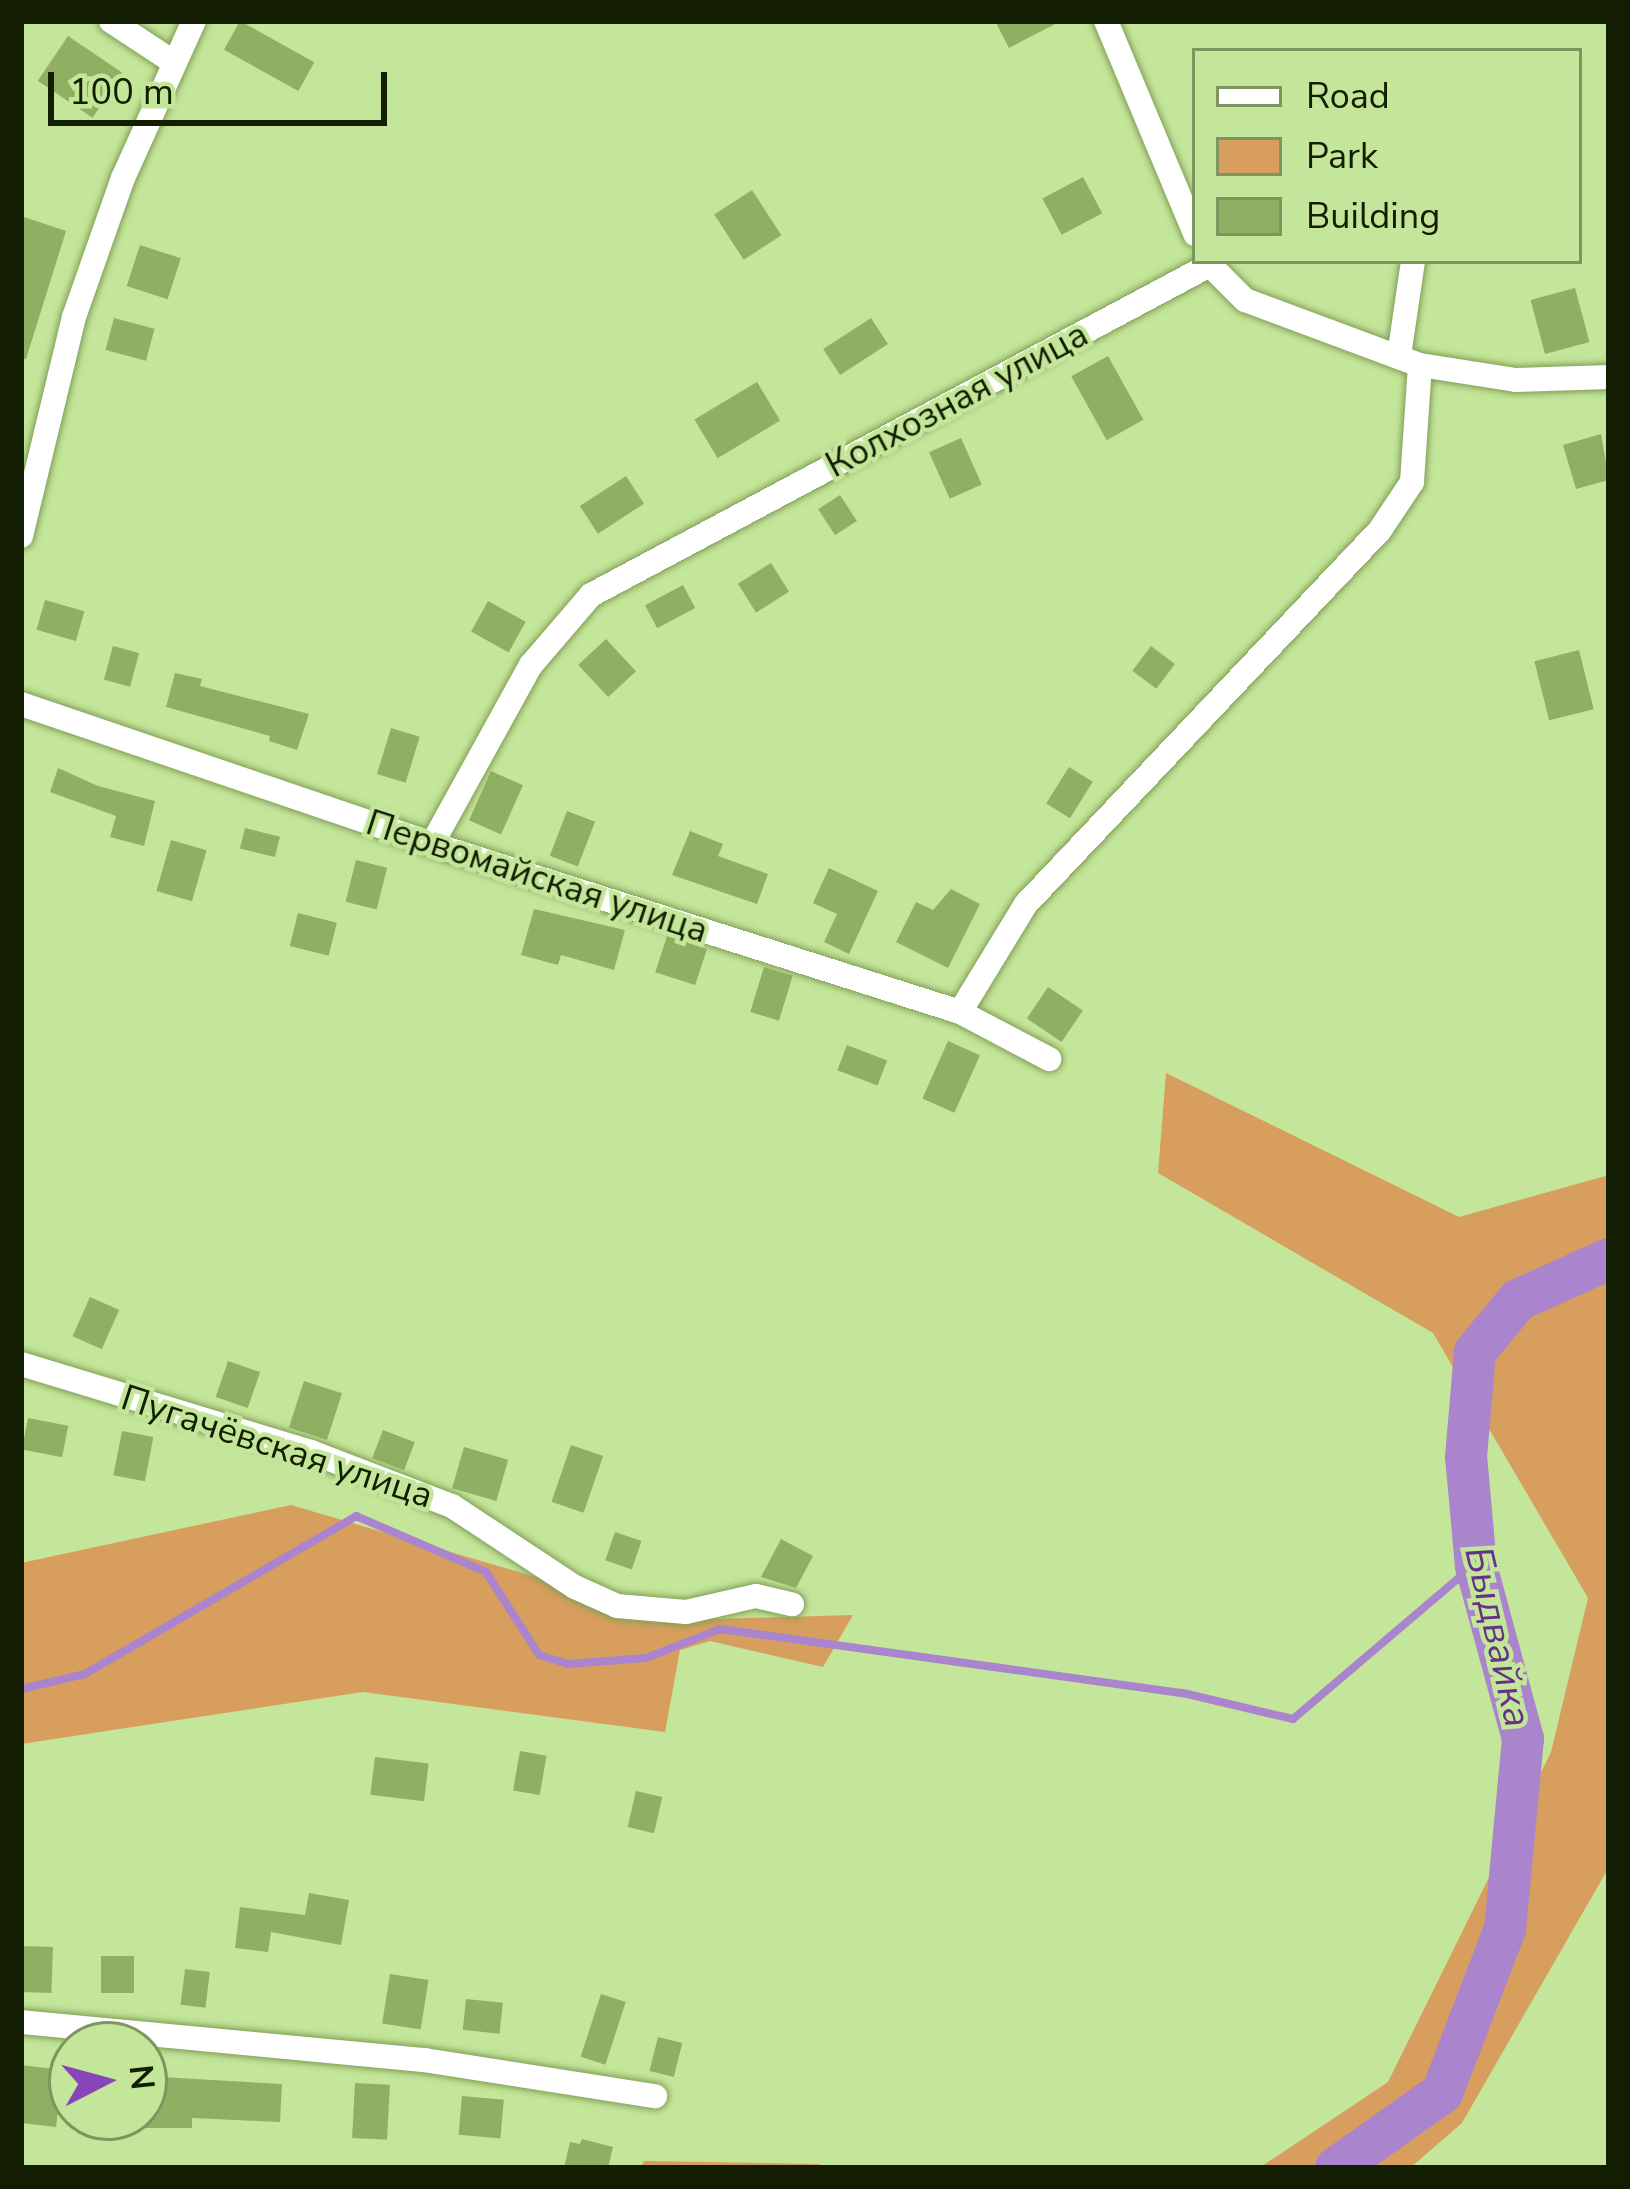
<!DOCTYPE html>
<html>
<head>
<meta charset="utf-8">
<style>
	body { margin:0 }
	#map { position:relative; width:1630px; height:2189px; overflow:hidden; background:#c4e69a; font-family:"Nunito Sans",sans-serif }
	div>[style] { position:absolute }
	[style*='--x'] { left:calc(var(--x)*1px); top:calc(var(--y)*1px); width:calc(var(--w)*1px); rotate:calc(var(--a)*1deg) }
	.green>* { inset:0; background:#d79e5e }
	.stream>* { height:8px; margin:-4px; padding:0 4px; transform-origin:4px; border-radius:4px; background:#aa84cc }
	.river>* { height:42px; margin:-21px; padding:0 21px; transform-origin:21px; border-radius:21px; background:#aa84cc }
	.building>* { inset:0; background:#8fb063; transform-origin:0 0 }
	.roads { filter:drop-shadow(0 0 3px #809f56) drop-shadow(0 0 3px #809f56) }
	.minor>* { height:24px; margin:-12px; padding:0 12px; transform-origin:12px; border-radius:12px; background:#fff }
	span { translate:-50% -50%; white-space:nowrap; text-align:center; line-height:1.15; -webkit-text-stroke:9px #c4e69a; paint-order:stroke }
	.street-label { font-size:36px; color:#121d01 }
	.water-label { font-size:39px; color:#643388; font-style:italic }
	.frame { position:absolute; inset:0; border:24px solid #121d01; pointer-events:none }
	.legend { position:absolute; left:1192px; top:48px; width:390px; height:216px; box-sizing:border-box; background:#c4e69a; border:3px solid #7d965d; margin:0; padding:15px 21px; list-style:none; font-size:36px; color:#121d01 }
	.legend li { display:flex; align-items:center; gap:24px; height:60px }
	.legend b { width:60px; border:3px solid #7d965d }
	.north { position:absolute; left:48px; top:2021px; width:120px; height:120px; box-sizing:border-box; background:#c4e69a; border:3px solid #7d965d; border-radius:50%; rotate:84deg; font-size:33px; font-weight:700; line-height:48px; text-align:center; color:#121d01 }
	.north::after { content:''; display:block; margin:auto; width:42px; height:54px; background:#8845b9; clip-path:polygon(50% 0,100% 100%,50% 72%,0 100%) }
	.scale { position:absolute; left:48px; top:72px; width:339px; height:54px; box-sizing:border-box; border:6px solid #121d01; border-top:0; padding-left:15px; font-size:36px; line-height:42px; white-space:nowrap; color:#121d01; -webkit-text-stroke:9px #c4e69a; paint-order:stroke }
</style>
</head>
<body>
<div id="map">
	<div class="green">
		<i style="clip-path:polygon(1166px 1073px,1459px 1217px,1609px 1175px,1609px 1867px,1462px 2123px,1410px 2168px,1259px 2168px,1388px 2082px,1551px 1752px,1588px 1598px,1433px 1333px,1158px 1173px)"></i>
		<i style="clip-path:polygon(291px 1505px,682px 1620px,853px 1615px,823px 1667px,710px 1641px,680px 1650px,665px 1732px,363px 1692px,21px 1744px,21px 1563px)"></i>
		<i style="clip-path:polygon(644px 2161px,819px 2164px,830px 2168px,640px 2168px)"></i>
	</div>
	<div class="stream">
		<i style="--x:21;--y:1689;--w:66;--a:-13.2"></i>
		<i style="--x:85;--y:1674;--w:314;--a:-30.2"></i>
		<i style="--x:356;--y:1516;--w:142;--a:23.3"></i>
		<i style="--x:486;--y:1572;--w:98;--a:57.4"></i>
		<i style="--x:539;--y:1655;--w:30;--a:17"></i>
		<i style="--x:568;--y:1664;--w:78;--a:-4.4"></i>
		<i style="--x:646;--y:1658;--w:79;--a:-21.4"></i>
		<i style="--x:720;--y:1629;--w:467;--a:7.9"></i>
		<i style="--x:1183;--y:1693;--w:113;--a:13.3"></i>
		<i style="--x:1293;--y:1719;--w:240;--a:-40.4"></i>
	</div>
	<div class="river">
		<i style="--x:1336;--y:2168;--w:130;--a:-35.3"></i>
		<i style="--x:1442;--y:2093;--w:176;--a:-69"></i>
		<i style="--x:1505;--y:1929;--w:191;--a:-84.6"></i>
		<i style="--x:1523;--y:1739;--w:179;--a:-105.2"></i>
		<i style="--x:1476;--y:1566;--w:109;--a:-95.2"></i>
		<i style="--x:1466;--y:1457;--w:105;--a:-85.1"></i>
		<i style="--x:1475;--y:1352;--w:67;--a:-50.4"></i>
		<i style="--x:1518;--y:1300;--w:100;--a:-24.3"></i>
	</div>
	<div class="building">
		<i style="left:240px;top:21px;width:85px;height:33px;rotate:29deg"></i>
		<i style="clip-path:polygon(995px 21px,1061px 21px,1009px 48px)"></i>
		<i style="left:68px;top:36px;width:66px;height:54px;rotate:34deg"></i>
		<i style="left:1083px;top:177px;width:41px;height:46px;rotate:62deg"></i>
		<i style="left:752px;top:190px;width:54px;height:45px;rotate:57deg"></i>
		<i style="clip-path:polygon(21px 216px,66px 231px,26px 359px,21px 358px)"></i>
		<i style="left:140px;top:245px;width:43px;height:43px;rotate:18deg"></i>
		<i style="left:1575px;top:288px;width:56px;height:46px;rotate:75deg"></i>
		<i style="left:114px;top:318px;width:42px;height:33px;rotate:15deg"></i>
		<i style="left:871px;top:318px;width:31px;height:57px;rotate:57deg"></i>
		<i style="left:1108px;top:356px;width:73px;height:42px;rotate:61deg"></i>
		<i style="left:757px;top:382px;width:45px;height:73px;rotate:59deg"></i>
		<i style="clip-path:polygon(1601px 434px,1609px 480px,1576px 489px,1563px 445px)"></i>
		<i style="left:961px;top:438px;width:51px;height:35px;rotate:66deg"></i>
		<i style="left:626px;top:476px;width:33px;height:55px;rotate:57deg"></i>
		<i style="left:840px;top:495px;width:31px;height:26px;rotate:57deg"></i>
		<i style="left:771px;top:563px;width:34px;height:39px;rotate:58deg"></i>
		<i style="left:683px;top:585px;width:26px;height:43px;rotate:62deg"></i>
		<i style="left:45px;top:600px;width:41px;height:31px;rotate:16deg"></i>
		<i style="left:488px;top:601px;width:43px;height:35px;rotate:29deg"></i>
		<i style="left:606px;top:639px;width:44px;height:38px;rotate:47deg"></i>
		<i style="left:113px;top:646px;width:27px;height:35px;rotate:15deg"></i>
		<i style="left:1151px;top:646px;width:30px;height:31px;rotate:37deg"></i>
		<i style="left:1579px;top:650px;width:61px;height:46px;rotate:76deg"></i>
		<i style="clip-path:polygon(175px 673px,202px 679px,200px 686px,309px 714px,297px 750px,269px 741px,270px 736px,166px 707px)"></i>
		<i style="left:391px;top:728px;width:30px;height:48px;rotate:17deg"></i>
		<i style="left:1069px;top:767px;width:28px;height:43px;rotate:32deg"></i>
		<i style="clip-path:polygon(58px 768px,98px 786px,155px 801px,144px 846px,110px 837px,116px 816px,50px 792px)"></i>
		<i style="left:491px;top:771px;width:35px;height:54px;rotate:24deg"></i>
		<i style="left:567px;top:811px;width:30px;height:48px;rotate:21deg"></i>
		<i style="left:245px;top:828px;width:36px;height:21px;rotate:14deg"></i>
		<i style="clip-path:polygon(690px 831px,723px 844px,718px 856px,768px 874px,757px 904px,672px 875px)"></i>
		<i style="left:171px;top:840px;width:37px;height:53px;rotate:16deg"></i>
		<i style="left:356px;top:860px;width:32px;height:43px;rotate:14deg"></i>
		<i style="clip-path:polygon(829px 868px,878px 891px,849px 954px,824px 942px,837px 914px,813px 903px)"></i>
		<i style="clip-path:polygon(951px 889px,980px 904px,948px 968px,896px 942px,916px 902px,933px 910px)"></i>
		<i style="clip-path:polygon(534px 909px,625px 930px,614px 970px,561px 955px,558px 965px,521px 955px)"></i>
		<i style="left:298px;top:913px;width:40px;height:34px;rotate:14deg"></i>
		<i style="left:667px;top:936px;width:42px;height:38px;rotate:18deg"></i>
		<i style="left:764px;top:967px;width:30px;height:47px;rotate:17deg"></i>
		<i style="left:1048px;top:987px;width:42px;height:38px;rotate:34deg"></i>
		<i style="left:948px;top:1041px;width:35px;height:63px;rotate:24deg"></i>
		<i style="left:847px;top:1045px;width:43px;height:27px;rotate:21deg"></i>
		<i style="left:90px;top:1297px;width:32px;height:43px;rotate:24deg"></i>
		<i style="left:228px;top:1361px;width:34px;height:38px;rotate:19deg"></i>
		<i style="left:304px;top:1381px;width:40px;height:49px;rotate:18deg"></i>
		<i style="left:28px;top:1418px;width:41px;height:32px;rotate:11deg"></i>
		<i style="left:383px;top:1430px;width:34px;height:30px;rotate:21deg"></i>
		<i style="left:122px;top:1431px;width:32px;height:45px;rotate:11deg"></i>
		<i style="left:571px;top:1445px;width:34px;height:60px;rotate:19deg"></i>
		<i style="left:464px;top:1447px;width:46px;height:43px;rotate:16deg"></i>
		<i style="left:615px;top:1532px;width:28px;height:30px;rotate:19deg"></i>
		<i style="clip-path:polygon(781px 1539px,813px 1556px,796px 1588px,761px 1577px)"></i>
		<i style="left:520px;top:1751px;width:27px;height:40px;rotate:10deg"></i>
		<i style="left:375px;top:1757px;width:54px;height:38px;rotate:7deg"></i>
		<i style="left:636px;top:1791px;width:27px;height:37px;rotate:13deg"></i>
		<i style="clip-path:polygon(309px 1893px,349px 1900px,341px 1945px,271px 1932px,268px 1952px,235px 1948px,240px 1907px,305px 1915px)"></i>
		<i style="left:21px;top:1946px;width:32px;height:46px;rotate:2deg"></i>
		<i style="left:101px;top:1956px;width:33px;height:37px"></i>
		<i style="left:185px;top:1969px;width:25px;height:36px;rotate:7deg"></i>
		<i style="left:390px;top:1974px;width:39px;height:50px;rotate:9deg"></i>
		<i style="left:601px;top:1994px;width:26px;height:66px;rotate:18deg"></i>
		<i style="left:466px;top:1999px;width:37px;height:31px;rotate:6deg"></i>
		<i style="left:658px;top:2037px;width:25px;height:35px;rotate:14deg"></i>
		<i style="clip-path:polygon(21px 2065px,63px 2070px,56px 2127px,21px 2123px)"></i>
		<i style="clip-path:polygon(144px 2076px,282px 2084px,280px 2122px,192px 2118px,192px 2128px,144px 2128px)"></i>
		<i style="left:355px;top:2083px;width:35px;height:55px;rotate:3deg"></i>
		<i style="left:462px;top:2096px;width:42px;height:39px;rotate:5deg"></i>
		<i style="clip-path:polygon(582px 2139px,613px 2147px,608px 2168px,564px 2168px,570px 2142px,580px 2144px)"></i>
	</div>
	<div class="roads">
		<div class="minor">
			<i style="--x:111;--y:21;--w:73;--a:33.3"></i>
			<i style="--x:1106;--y:21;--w:231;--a:67.3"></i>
			<i style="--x:1206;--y:261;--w:55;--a:45"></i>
			<i style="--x:1245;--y:300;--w:187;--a:20.4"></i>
			<i style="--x:1420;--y:365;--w:97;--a:8.9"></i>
			<i style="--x:1516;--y:380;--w:93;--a:-1.8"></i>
			<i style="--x:1399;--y:356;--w:96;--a:-81.6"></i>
			<i style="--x:21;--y:536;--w:225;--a:-76.4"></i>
			<i style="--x:74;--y:317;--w:147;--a:-70.6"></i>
			<i style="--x:123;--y:178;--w:172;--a:-65.7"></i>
			<i style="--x:21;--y:704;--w:434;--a:18.8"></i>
			<i style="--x:432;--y:844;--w:554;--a:17.65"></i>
			<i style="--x:960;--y:1012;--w:101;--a:27.8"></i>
			<i style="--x:432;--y:844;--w:205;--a:-61.1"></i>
			<i style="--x:531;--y:665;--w:92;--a:-49.4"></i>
			<i style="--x:591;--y:595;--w:699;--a:-28.07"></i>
			<i style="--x:960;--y:1012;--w:127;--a:-58.6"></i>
			<i style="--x:1026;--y:904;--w:515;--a:-46.57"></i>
			<i style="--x:1380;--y:530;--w:58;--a:-56.3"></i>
			<i style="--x:1412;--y:482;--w:117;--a:-86.1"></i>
			<i style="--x:21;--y:1364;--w:303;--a:16.9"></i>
			<i style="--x:311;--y:1452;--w:151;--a:21"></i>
			<i style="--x:452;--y:1506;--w:147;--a:33.4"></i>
			<i style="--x:575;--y:1587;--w:46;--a:24.3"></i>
			<i style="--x:617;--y:1606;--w:69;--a:5"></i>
			<i style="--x:686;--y:1612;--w:72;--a:-12.9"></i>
			<i style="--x:756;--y:1596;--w:37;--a:13"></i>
			<i style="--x:21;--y:2022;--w:405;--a:5.4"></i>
			<i style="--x:424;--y:2060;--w:234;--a:8.9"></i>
		</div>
	</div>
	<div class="street-label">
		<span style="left:957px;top:400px;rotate:-28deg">Колхозная улица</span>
		<span style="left:537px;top:877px;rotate:18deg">Первомайская улица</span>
		<span style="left:277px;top:1447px;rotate:18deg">Пугачёвская улица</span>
	</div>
	<div class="water-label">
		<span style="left:1497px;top:1637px;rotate:77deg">Быдвайка</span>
	</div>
	<div class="frame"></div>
	<ul class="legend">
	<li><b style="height:15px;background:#fff"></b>Road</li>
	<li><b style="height:33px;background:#d79e5e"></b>Park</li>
	<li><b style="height:33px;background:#8fb063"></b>Building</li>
	</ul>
	<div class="north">N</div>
	<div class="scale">100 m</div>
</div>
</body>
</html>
